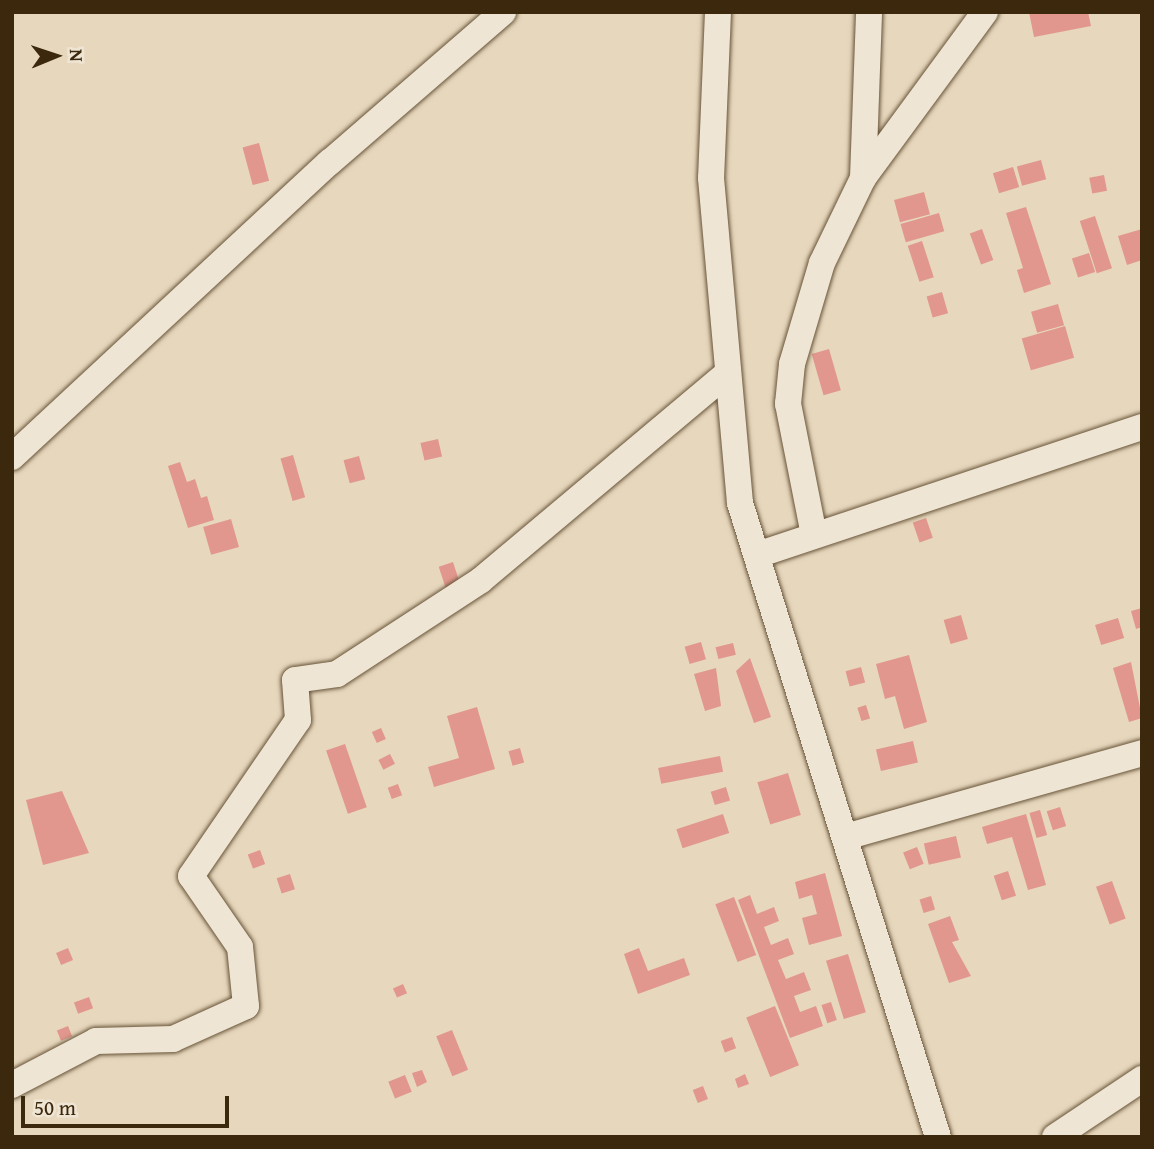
<!DOCTYPE html>
<html>
<head>
<meta charset="utf-8">
<style>
	body { margin:0 }
	#map { position:relative; width:1154px; height:1149px; overflow:hidden; background:#e7d7bd; font-family:"Gentium Book Plus",serif }
	div>[style] { position:absolute }
	[style*='--x'] { left:calc(var(--x)*1px); top:calc(var(--y)*1px); width:calc(var(--w)*1px); rotate:calc(var(--a)*1deg) }
	.building>* { inset:0; background:#e1978d; transform-origin:0 0 }
	.roads { filter:drop-shadow(0 0 2px #675438) drop-shadow(0 0 2px #675438) }
	.minor>* { height:26px; margin:-13px; padding:0 13px; transform-origin:13px; border-radius:13px; background:#efe5d4 }
	span { translate:-50% -50%; white-space:nowrap; text-align:center; line-height:1.15; -webkit-text-stroke:5px #efe5d4; paint-order:stroke }
	.frame { position:absolute; inset:0; border:14px solid #3c280c; pointer-events:none }
	.north { position:absolute; left:21px; top:21px; width:70px; height:70px; -webkit-text-stroke:5px #efe5d4; paint-order:stroke; rotate:88deg; font-size:19px; font-weight:700; line-height:28px; text-align:center; color:#3c280c }
	.north::after { content:''; display:block; margin:auto; width:24px; height:32px; background:#3c280c; clip-path:polygon(50% 0,100% 100%,50% 72%,0 100%) }
	.scale { position:absolute; left:21px; top:1096px; width:208px; height:32px; box-sizing:border-box; border:4px solid #3c280c; border-top:0; padding-left:9px; font-size:21px; line-height:24px; white-space:nowrap; color:#3c280c; -webkit-text-stroke:5px #efe5d4; paint-order:stroke }
</style>
</head>
<body>
<div id="map">
	<div class="building">
		<i style="clip-path:polygon(1029px 12px,1088px 12px,1091px 26px,1034px 37px)"></i>
		<i style="left:259px;top:143px;width:39px;height:17px;rotate:75deg"></i>
		<i style="left:1041px;top:160px;width:20px;height:25px;rotate:75deg"></i>
		<i style="left:1013px;top:167px;width:21px;height:21px;rotate:73deg"></i>
		<i style="left:1104px;top:175px;width:16px;height:15px;rotate:79deg"></i>
		<i style="left:924px;top:192px;width:23px;height:31px;rotate:75deg"></i>
		<i style="clip-path:polygon(1026px 207px,1051px 284px,1024px 293px,1017px 270px,1023px 268px,1006px 213px)"></i>
		<i style="left:939px;top:213px;width:19px;height:40px;rotate:74deg"></i>
		<i style="left:1095px;top:216px;width:55px;height:16px;rotate:72deg"></i>
		<i style="left:982px;top:229px;width:33px;height:13px;rotate:70deg"></i>
		<i style="clip-path:polygon(1142px 229px,1142px 260px,1127px 265px,1118px 236px)"></i>
		<i style="left:922px;top:241px;width:38px;height:15px;rotate:72deg"></i>
		<i style="left:1089px;top:253px;width:20px;height:18px;rotate:72deg"></i>
		<i style="left:942px;top:292px;width:22px;height:16px;rotate:74deg"></i>
		<i style="left:1058px;top:304px;width:22px;height:28px;rotate:74deg"></i>
		<i style="left:1065px;top:326px;width:33px;height:45px;rotate:74deg"></i>
		<i style="left:829px;top:349px;width:43px;height:18px;rotate:74deg"></i>
		<i style="left:438px;top:439px;width:18px;height:18px;rotate:77deg"></i>
		<i style="left:293px;top:455px;width:44px;height:13px;rotate:74deg"></i>
		<i style="left:359px;top:456px;width:24px;height:16px;rotate:75deg"></i>
		<i style="clip-path:polygon(180px 462px,187px 482px,195px 479px,201px 498px,207px 496px,214px 520px,188px 528px,168px 466px)"></i>
		<i style="left:926px;top:518px;width:21px;height:14px;rotate:71deg"></i>
		<i style="left:231px;top:519px;width:29px;height:29px;rotate:74deg"></i>
		<i style="left:453px;top:562px;width:22px;height:15px;rotate:72deg"></i>
		<i style="clip-path:polygon(1142px 608px,1142px 627px,1136px 629px,1131px 611px)"></i>
		<i style="left:961px;top:615px;width:25px;height:18px;rotate:74deg"></i>
		<i style="left:1118px;top:618px;width:21px;height:24px;rotate:73deg"></i>
		<i style="left:701px;top:642px;width:18px;height:17px;rotate:74deg"></i>
		<i style="left:733px;top:643px;width:12px;height:18px;rotate:76deg"></i>
		<i style="clip-path:polygon(909px 655px,927px 722px,904px 729px,895px 696px,885px 699px,876px 664px)"></i>
		<i style="clip-path:polygon(750px 658px,771px 717px,754px 723px,736px 671px)"></i>
		<i style="clip-path:polygon(1131px 662px,1142px 718px,1129px 722px,1113px 668px)"></i>
		<i style="left:861px;top:667px;width:16px;height:16px;rotate:75deg"></i>
		<i style="clip-path:polygon(716px 668px,721px 706px,705px 711px,694px 674px)"></i>
		<i style="left:866px;top:705px;width:14px;height:9px;rotate:73deg"></i>
		<i style="clip-path:polygon(477px 707px,495px 769px,434px 787px,428px 767px,459px 758px,447px 716px)"></i>
		<i style="left:381px;top:728px;width:12px;height:10px;rotate:66deg"></i>
		<i style="left:913px;top:741px;width:22px;height:38px;rotate:77deg"></i>
		<i style="left:345px;top:744px;width:67px;height:20px;rotate:71deg"></i>
		<i style="left:520px;top:748px;width:15px;height:12px;rotate:74deg"></i>
		<i style="left:390px;top:754px;width:11px;height:13px;rotate:63deg"></i>
		<i style="left:720px;top:756px;width:16px;height:63px;rotate:79deg"></i>
		<i style="left:788px;top:773px;width:44px;height:32px;rotate:73deg"></i>
		<i style="left:398px;top:784px;width:12px;height:11px;rotate:70deg"></i>
		<i style="left:726px;top:787px;width:14px;height:16px;rotate:73deg"></i>
		<i style="clip-path:polygon(62px 791px,89px 853px,43px 865px,26px 800px)"></i>
		<i style="left:1060px;top:807px;width:20px;height:14px;rotate:72deg"></i>
		<i style="left:1040px;top:810px;width:26px;height:11px;rotate:74deg"></i>
		<i style="left:723px;top:814px;width:20px;height:49px;rotate:72deg"></i>
		<i style="clip-path:polygon(1026px 814px,1046px 885px,1028px 890px,1012px 837px,987px 844px,982px 827px)"></i>
		<i style="left:956px;top:836px;width:22px;height:33px;rotate:77deg"></i>
		<i style="left:917px;top:847px;width:18px;height:15px;rotate:68deg"></i>
		<i style="left:260px;top:850px;width:15px;height:13px;rotate:70deg"></i>
		<i style="left:1008px;top:871px;width:26px;height:15px;rotate:72deg"></i>
		<i style="clip-path:polygon(825px 873px,842px 936px,809px 945px,802px 918px,817px 914px,812px 895px,799px 899px,795px 882px)"></i>
		<i style="left:290px;top:874px;width:16px;height:14px;rotate:72deg"></i>
		<i style="left:1112px;top:881px;width:40px;height:17px;rotate:70deg"></i>
		<i style="clip-path:polygon(750px 895px,757px 914px,774px 907px,779px 921px,764px 927px,771px 945px,788px 938px,794px 954px,778px 960px,786px 979px,804px 972px,811px 990px,794px 996px,800px 1012px,816px 1006px,823px 1026px,790px 1038px,738px 900px)"></i>
		<i style="left:931px;top:896px;width:14px;height:12px;rotate:73deg"></i>
		<i style="left:734px;top:897px;width:62px;height:20px;rotate:69deg"></i>
		<i style="clip-path:polygon(950px 916px,959px 940px,952px 942px,971px 976px,949px 983px,928px 924px)"></i>
		<i style="left:68px;top:948px;width:13px;height:13px;rotate:67deg"></i>
		<i style="clip-path:polygon(639px 948px,648px 971px,684px 958px,690px 975px,638px 994px,624px 954px)"></i>
		<i style="left:848px;top:954px;width:61px;height:23px;rotate:73deg"></i>
		<i style="left:403px;top:984px;width:10px;height:11px;rotate:66deg"></i>
		<i style="left:89px;top:997px;width:12px;height:16px;rotate:70deg"></i>
		<i style="left:831px;top:1002px;width:19px;height:10px;rotate:72deg"></i>
		<i style="left:775px;top:1006px;width:64px;height:31px;rotate:68deg"></i>
		<i style="left:68px;top:1026px;width:11px;height:12px;rotate:68deg"></i>
		<i style="left:452px;top:1030px;width:43px;height:17px;rotate:68deg"></i>
		<i style="left:732px;top:1037px;width:12px;height:12px;rotate:70deg"></i>
		<i style="clip-path:polygon(422px 1070px,427px 1082px,417px 1087px,412px 1073px)"></i>
		<i style="clip-path:polygon(745px 1074px,749px 1084px,738px 1088px,735px 1079px)"></i>
		<i style="left:405px;top:1075px;width:18px;height:18px;rotate:68deg"></i>
		<i style="left:703px;top:1086px;width:14px;height:11px;rotate:69deg"></i>
	</div>
	<div class="roads">
		<div class="minor">
			<i style="--x:718;--y:12;--w:166;--a:92.4"></i>
			<i style="--x:711;--y:178;--w:326;--a:84.9"></i>
			<i style="--x:740;--y:503;--w:664;--a:72.66"></i>
			<i style="--x:863;--y:178;--w:166;--a:-87.9"></i>
			<i style="--x:12;--y:457;--w:434;--a:-42.9"></i>
			<i style="--x:330;--y:162;--w:229;--a:-40.9"></i>
			<i style="--x:814;--y:535;--w:134;--a:-101.2"></i>
			<i style="--x:788;--y:404;--w:40;--a:-84.3"></i>
			<i style="--x:792;--y:364;--w:105;--a:-73.5"></i>
			<i style="--x:822;--y:263;--w:94;--a:-64.2"></i>
			<i style="--x:863;--y:178;--w:206;--a:-53.7"></i>
			<i style="--x:757;--y:555;--w:406;--a:-18.4"></i>
			<i style="--x:849;--y:836;--w:305;--a:-15.8"></i>
			<i style="--x:12;--y:1085;--w:95;--a:-27.6"></i>
			<i style="--x:96;--y:1041;--w:77;--a:-1.5"></i>
			<i style="--x:173;--y:1039;--w:80;--a:-24.3"></i>
			<i style="--x:246;--y:1006;--w:59;--a:-95.8"></i>
			<i style="--x:240;--y:947;--w:86;--a:-124.6"></i>
			<i style="--x:191;--y:876;--w:189;--a:-55.6"></i>
			<i style="--x:298;--y:720;--w:40;--a:-94.3"></i>
			<i style="--x:295;--y:680;--w:42;--a:-8.1"></i>
			<i style="--x:337;--y:674;--w:172;--a:-33.1"></i>
			<i style="--x:481;--y:580;--w:322;--a:-40"></i>
			<i style="--x:1055;--y:1137;--w:105;--a:-33.7"></i>
		</div>
	</div>
	<div class="frame"></div>
	<div class="north">N</div>
	<div class="scale">50 m</div>
</div>
</body>
</html>
